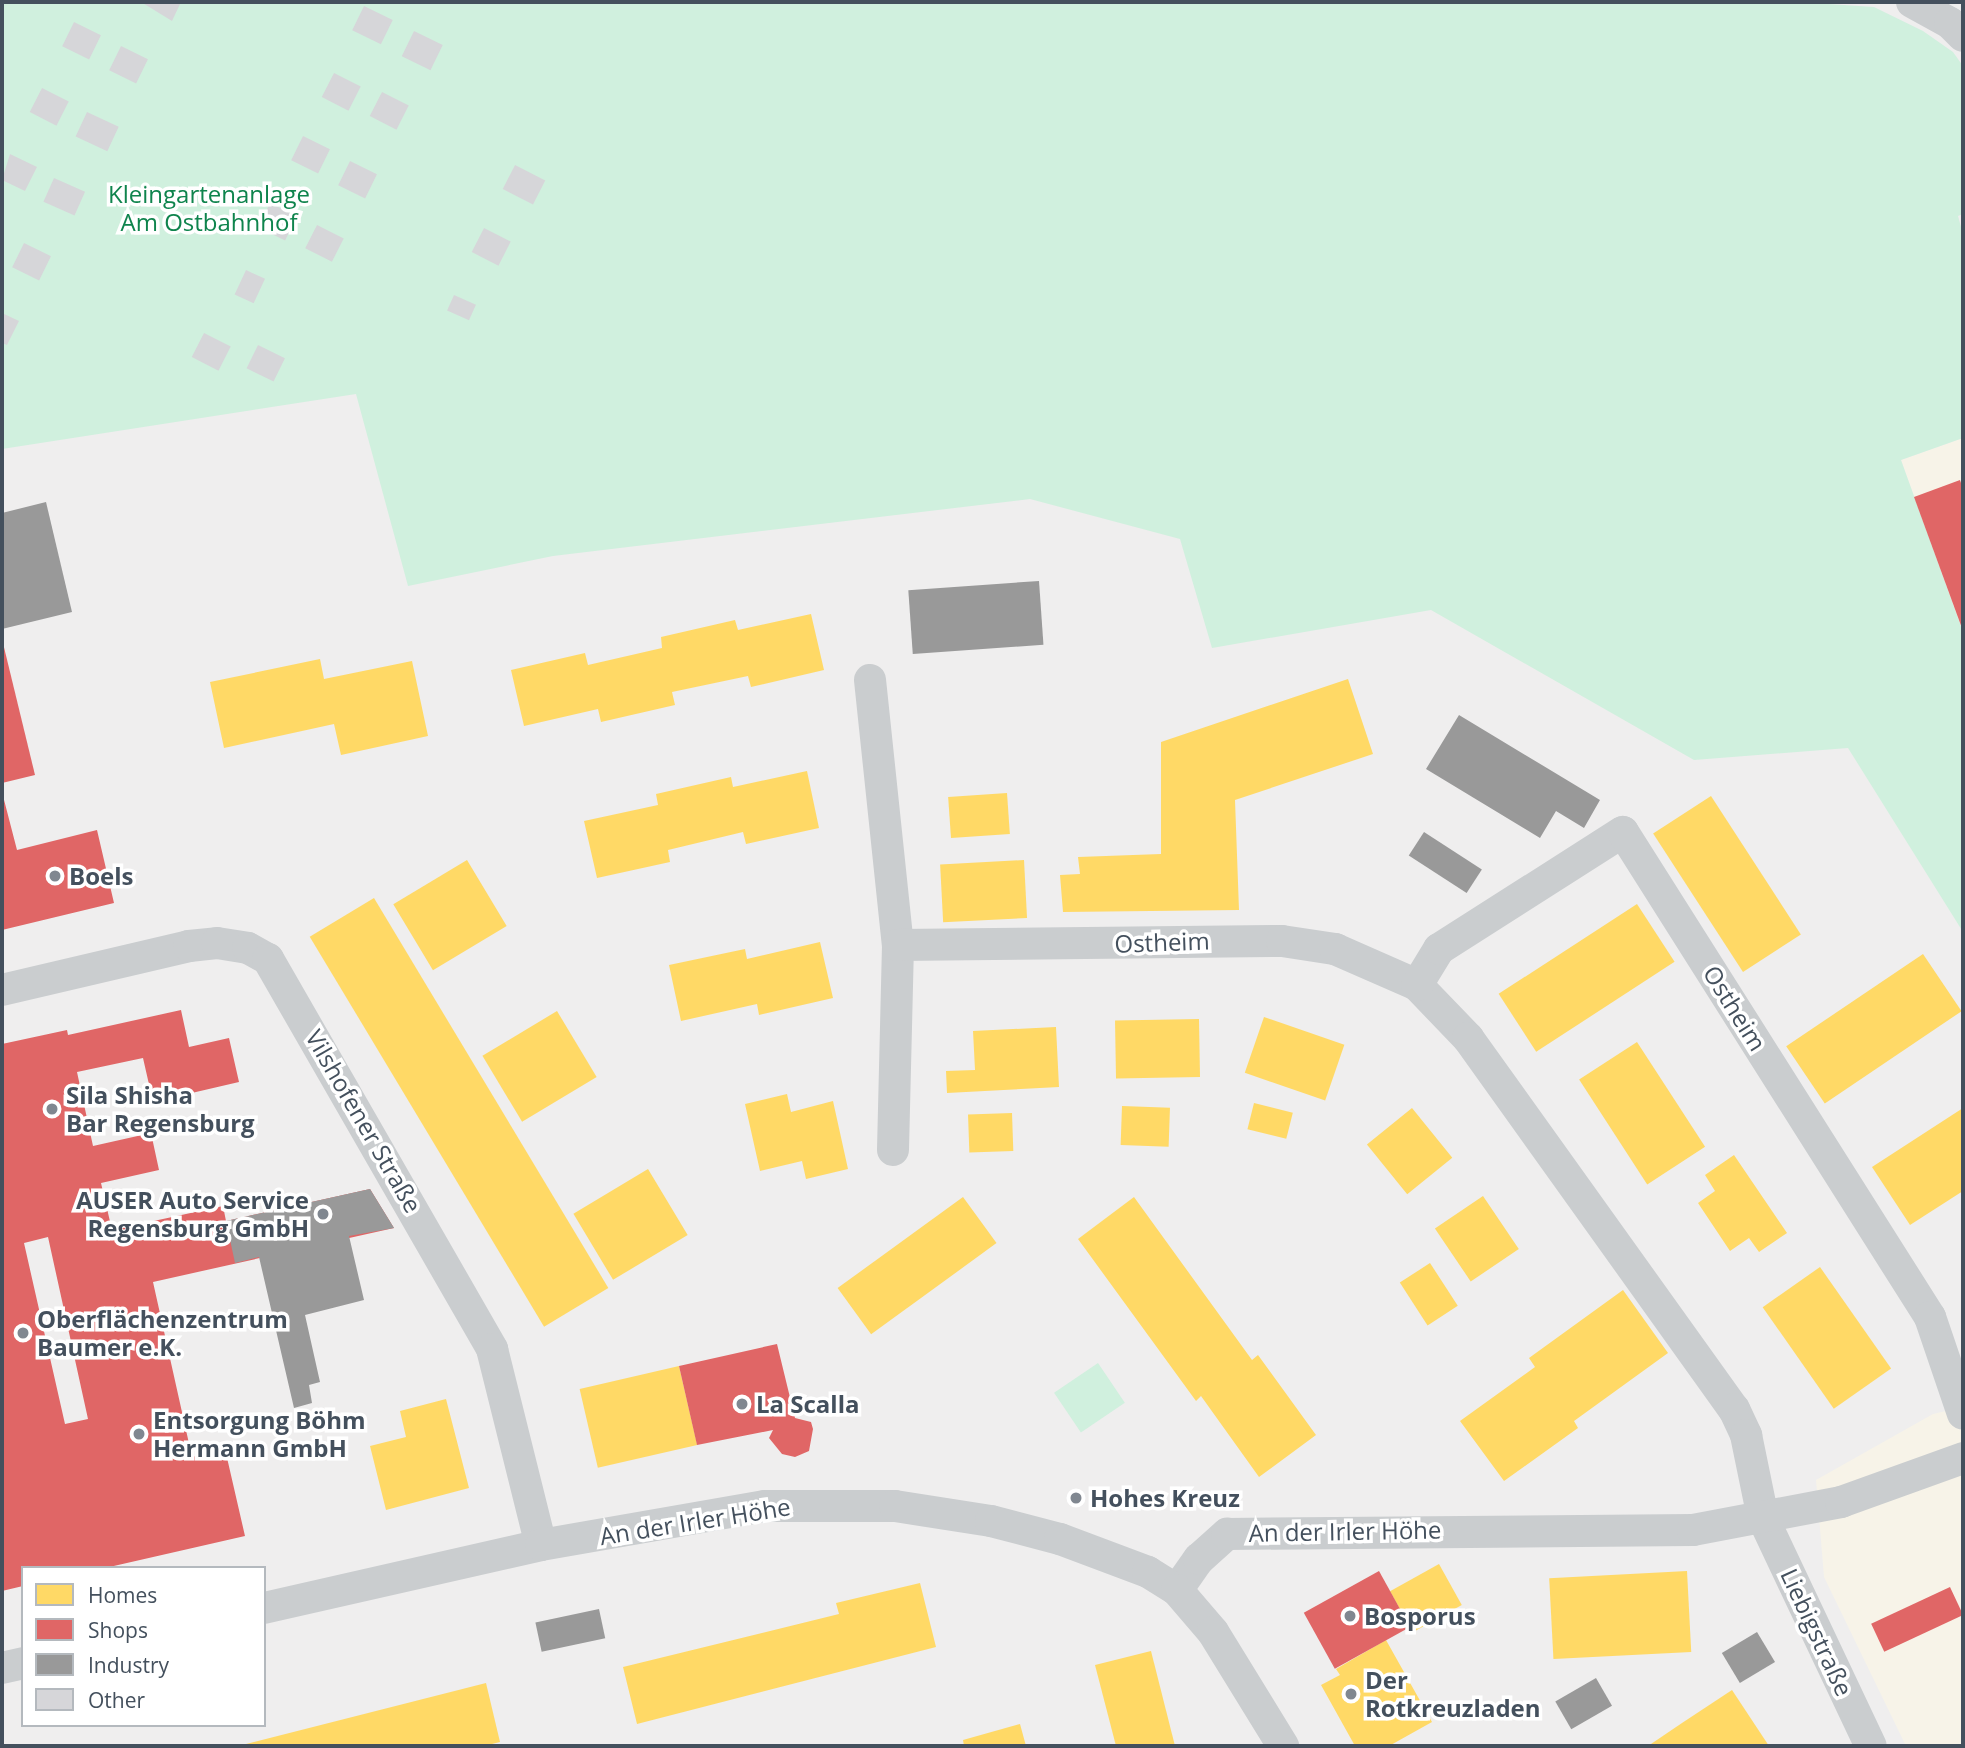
<!DOCTYPE html>
<html>
<head>
<meta charset="utf-8">
<style>
	body { margin:0 }
	#map { position:relative; width:1965px; height:1748px; overflow:hidden; background:#efeeee; font-family:"Open Sans",sans-serif }
	div>[style] { position:absolute }
	[style*='--x'] { left:calc(var(--x)*1px); top:calc(var(--y)*1px); width:calc(var(--w)*1px); rotate:calc(var(--a)*1deg) }
	.commercial>* { inset:0; background:#f7f3e8 }
	.green>* { inset:0; background:#d0f0de; transform-origin:0 0 }
	.homes>* { inset:0; background:#ffd966; transform-origin:0 0 }
	.shops>* { inset:0; background:#e06666; transform-origin:0 0 }
	.industry>* { inset:0; background:#999; transform-origin:0 0 }
	.building>* { inset:0; background:#d6d6d9; transform-origin:0 0 }
	.minor>* { height:32px; margin:-16px; padding:0 16px; transform-origin:16px; border-radius:16px; background:#cacdcf }
	.dots>* { width:19px; height:19px; translate:-50% -50%; box-sizing:border-box; border:4px solid #fff; border-radius:50% }
	span { translate:-50% -50%; white-space:nowrap; text-align:center; line-height:1.15; -webkit-text-stroke:7px #fff; paint-order:stroke }
	.park-label { font-size:24px; color:#0f844d }
	.poi-label { font-size:24px; color:#44505d; font-weight:700 }
	.left { translate:0 -50%; text-align:left }
	.right { translate:-100% -50%; text-align:right }
	.street-label { font-size:24px; color:#44505d }
	.frame { position:absolute; inset:0; border:4px solid #44505d; pointer-events:none }
	.legend { position:absolute; left:21px; top:1566px; width:245px; height:161px; box-sizing:border-box; background:#fff; border:2px solid #b4b9be; margin:0; padding:9px 12px; list-style:none; font-size:21px; color:#44505d }
	.legend li { display:flex; align-items:center; gap:14px; height:35px }
	.legend b { width:35px; border:2px solid #b4b9be }
</style>
</head>
<body>
<div id="map">
	<div class="commercial">
		<i style="clip-path:polygon(1963px 438px,1963px 632px,1901px 460px)"></i>
		<i style="clip-path:polygon(1963px 1407px,1963px 1746px,1906px 1746px,1824px 1577px,1816px 1480px,1933px 1414px)"></i>
	</div>
	<div class="green">
		<i style="clip-path:polygon(2px 2px,1798px 2px,1874px 7px,1923px 31px,1953px 52px,1963px 66px,1963px 214px,1958px 216px,1963px 234px,1963px 438px,1901px 460px,1963px 632px,1963px 932px,1848px 748px,1694px 760px,1431px 610px,1212px 648px,1180px 539px,1030px 499px,553px 556px,408px 586px,356px 394px,2px 449px)"></i>
		<i style="left:1098px;top:1363px;width:48px;height:53px;rotate:56deg"></i>
	</div>
	<div class="homes">
		<i style="clip-path:polygon(811px 614px,824px 670px,751px 687px,748px 676px,672px 692px,675px 705px,601px 722px,598px 709px,524px 726px,511px 670px,585px 653px,588px 665px,662px 648px,661px 637px,735px 620px,738px 630px)"></i>
		<i style="clip-path:polygon(320px 659px,324px 679px,412px 661px,428px 736px,341px 755px,334px 724px,224px 748px,210px 682px)"></i>
		<i style="clip-path:polygon(1348px 679px,1373px 754px,1235px 800px,1239px 910px,1063px 912px,1060px 875px,1080px 874px,1078px 857px,1161px 854px,1161px 742px)"></i>
		<i style="clip-path:polygon(807px 771px,819px 828px,746px 844px,743px 832px,668px 850px,670px 862px,597px 878px,584px 821px,658px 805px,656px 794px,731px 777px,733px 787px)"></i>
		<i style="left:1007px;top:793px;width:41px;height:59px;rotate:86deg"></i>
		<i style="left:1711px;top:796px;width:165px;height:69px;rotate:57deg"></i>
		<i style="left:467px;top:860px;width:77px;height:86px;rotate:59deg"></i>
		<i style="left:1024px;top:860px;width:58px;height:84px;rotate:87deg"></i>
		<i style="left:374px;top:898px;width:455px;height:75px;rotate:59deg"></i>
		<i style="left:1637px;top:904px;width:69px;height:165px;rotate:57deg"></i>
		<i style="clip-path:polygon(820px 942px,833px 998px,759px 1015px,757px 1004px,681px 1021px,669px 965px,745px 949px,747px 959px)"></i>
		<i style="left:1923px;top:954px;width:69px;height:165px;rotate:56deg"></i>
		<i style="left:557px;top:1011px;width:77px;height:87px;rotate:59deg"></i>
		<i style="left:1264px;top:1017px;width:85px;height:59px;rotate:19deg"></i>
		<i style="left:1199px;top:1019px;width:58px;height:84px;rotate:89deg"></i>
		<i style="clip-path:polygon(1056px 1027px,1059px 1087px,947px 1093px,946px 1071px,975px 1070px,973px 1031px)"></i>
		<i style="left:1637px;top:1042px;width:125px;height:69px;rotate:57deg"></i>
		<i style="clip-path:polygon(787px 1094px,791px 1112px,833px 1101px,848px 1169px,806px 1179px,802px 1161px,760px 1171px,745px 1104px)"></i>
		<i style="left:1254px;top:1103px;width:40px;height:27px;rotate:14deg"></i>
		<i style="left:1122px;top:1106px;width:48px;height:39px;rotate:2deg"></i>
		<i style="left:1412px;top:1108px;width:64px;height:58px;rotate:51deg"></i>
		<i style="clip-path:polygon(1963px 1108px,1963px 1191px,1910px 1225px,1872px 1167px)"></i>
		<i style="left:1012px;top:1113px;width:38px;height:44px;rotate:88deg"></i>
		<i style="clip-path:polygon(1734px 1155px,1787px 1233px,1759px 1252px,1749px 1238px,1730px 1251px,1698px 1203px,1715px 1191px,1705px 1175px)"></i>
		<i style="left:648px;top:1169px;width:77px;height:87px;rotate:59deg"></i>
		<i style="left:1483px;top:1196px;width:64px;height:58px;rotate:56deg"></i>
		<i style="left:963px;top:1197px;width:57px;height:155px;rotate:54deg"></i>
		<i style="clip-path:polygon(1134px 1197px,1252px 1360px,1258px 1355px,1316px 1435px,1259px 1477px,1201px 1396px,1196px 1401px,1078px 1239px)"></i>
		<i style="left:1430px;top:1263px;width:51px;height:36px;rotate:57deg"></i>
		<i style="left:1820px;top:1267px;width:124px;height:70px;rotate:55deg"></i>
		<i style="clip-path:polygon(1623px 1290px,1668px 1353px,1574px 1421px,1578px 1428px,1504px 1481px,1460px 1421px,1535px 1367px,1529px 1358px)"></i>
		<i style="left:679px;top:1366px;width:81px;height:102px;rotate:77deg"></i>
		<i style="clip-path:polygon(446px 1399px,469px 1488px,386px 1510px,370px 1446px,406px 1437px,400px 1411px)"></i>
		<i style="left:1439px;top:1564px;width:47px;height:56px;rotate:61deg"></i>
		<i style="left:1687px;top:1571px;width:81px;height:138px;rotate:87deg"></i>
		<i style="clip-path:polygon(920px 1583px,936px 1647px,637px 1724px,623px 1667px,839px 1614px,836px 1603px)"></i>
		<i style="clip-path:polygon(1386px 1640px,1432px 1722px,1389px 1746px,1355px 1746px,1321px 1685px,1340px 1675px,1336px 1669px)"></i>
		<i style="clip-path:polygon(1151px 1651px,1175px 1746px,1116px 1746px,1095px 1665px)"></i>
		<i style="clip-path:polygon(486px 1683px,500px 1742px,484px 1746px,238px 1746px)"></i>
		<i style="clip-path:polygon(1732px 1690px,1769px 1746px,1648px 1746px,1682px 1723px)"></i>
		<i style="clip-path:polygon(1020px 1724px,1026px 1746px,964px 1746px,963px 1740px)"></i>
	</div>
	<div class="shops">
		<i style="clip-path:polygon(1960px 480px,1963px 489px,1963px 631px,1914px 497px)"></i>
		<i style="clip-path:polygon(2px 639px,35px 775px,2px 783px)"></i>
		<i style="clip-path:polygon(2px 792px,17px 850px,97px 830px,114px 903px,2px 930px)"></i>
		<i style="clip-path:polygon(evenodd,181px 1010px,189px 1047px,229px 1038px,239px 1082px,153px 1102px,143px 1058px,77px 1072px,93px 1146px,151px 1133px,159px 1170px,101px 1183px,112px 1230px,223px 1206px,226px 1221px,370px 1189px,394px 1228px,153px 1282px,192px 1457px,225px 1449px,245px 1536px,105px 1568px,23px 1568px,23px 1586px,2px 1591px,2px 1044px,67px 1030px,68px 1035px,181px 1010px,48px 1237px,88px 1419px,65px 1424px,24px 1243px,48px 1237px)"></i>
		<i style="clip-path:polygon(777px 1344px,795px 1418px,811px 1422px,813px 1429px,809px 1451px,795px 1457px,782px 1454px,769px 1438px,773px 1430px,697px 1445px,679px 1366px)"></i>
		<i style="left:1379px;top:1571px;width:64px;height:86px;rotate:61deg"></i>
		<i style="left:1950px;top:1587px;width:31px;height:87px;rotate:65deg"></i>
	</div>
	<div class="industry">
		<i style="clip-path:polygon(46px 502px,72px 612px,2px 629px,2px 513px)"></i>
		<i style="left:1039px;top:581px;width:64px;height:131px;rotate:86deg"></i>
		<i style="clip-path:polygon(1459px 715px,1600px 800px,1584px 828px,1556px 811px,1540px 838px,1426px 769px)"></i>
		<i style="left:1424px;top:832px;width:69px;height:28px;rotate:33deg"></i>
		<i style="clip-path:polygon(370px 1189px,394px 1228px,349px 1236px,364px 1300px,305px 1315px,320px 1382px,309px 1385px,312px 1403px,294px 1408px,259px 1257px,235px 1263px,226px 1221px)"></i>
		<i style="left:599px;top:1609px;width:30px;height:65px;rotate:78deg"></i>
		<i style="left:1757px;top:1632px;width:35px;height:41px;rotate:59deg"></i>
		<i style="left:1596px;top:1678px;width:32px;height:47px;rotate:60deg"></i>
	</div>
	<div class="building">
		<i style="clip-path:polygon(141px 2px,181px 2px,172px 21px)"></i>
		<i style="left:364px;top:6px;width:32px;height:27px;rotate:26deg"></i>
		<i style="left:74px;top:22px;width:30px;height:27px;rotate:26deg"></i>
		<i style="left:414px;top:31px;width:32px;height:28px;rotate:26deg"></i>
		<i style="left:121px;top:46px;width:30px;height:27px;rotate:26deg"></i>
		<i style="left:334px;top:73px;width:30px;height:27px;rotate:27deg"></i>
		<i style="left:42px;top:88px;width:30px;height:27px;rotate:27deg"></i>
		<i style="left:382px;top:92px;width:30px;height:27px;rotate:27deg"></i>
		<i style="left:87px;top:112px;width:35px;height:27px;rotate:25deg"></i>
		<i style="left:303px;top:136px;width:30px;height:27px;rotate:26deg"></i>
		<i style="clip-path:polygon(10px 154px,37px 167px,25px 191px,2px 180px)"></i>
		<i style="left:350px;top:161px;width:30px;height:27px;rotate:26deg"></i>
		<i style="left:515px;top:165px;width:34px;height:27px;rotate:27deg"></i>
		<i style="left:54px;top:178px;width:34px;height:26px;rotate:24deg"></i>
		<i style="left:270px;top:203px;width:30px;height:27px;rotate:26deg"></i>
		<i style="left:317px;top:225px;width:30px;height:26px;rotate:27deg"></i>
		<i style="left:484px;top:228px;width:30px;height:27px;rotate:27deg"></i>
		<i style="left:24px;top:243px;width:30px;height:27px;rotate:26deg"></i>
		<i style="left:246px;top:270px;width:21px;height:27px;rotate:25deg"></i>
		<i style="left:454px;top:295px;width:24px;height:17px;rotate:24deg"></i>
		<i style="clip-path:polygon(2px 313px,19px 321px,7px 345px,2px 343px)"></i>
		<i style="left:204px;top:333px;width:30px;height:27px;rotate:27deg"></i>
		<i style="left:258px;top:345px;width:30px;height:26px;rotate:26deg"></i>
	</div>
	<div class="minor">
		<i style="--x:1912;--y:2;--w:43;--a:28.9"></i>
		<i style="--x:1950;--y:23;--w:18;--a:45"></i>
		<i style="--x:870;--y:680;--w:266;--a:84"></i>
		<i style="--x:898;--y:945;--w:205;--a:91.4"></i>
		<i style="--x:898;--y:945;--w:384;--a:-0.6"></i>
		<i style="--x:1282;--y:941;--w:54;--a:8.6"></i>
		<i style="--x:1335;--y:949;--w:90;--a:23.7"></i>
		<i style="--x:1417;--y:985;--w:74;--a:46.1"></i>
		<i style="--x:1468;--y:1038;--w:457;--a:54.4"></i>
		<i style="--x:1734;--y:1409;--w:29;--a:65"></i>
		<i style="--x:1746;--y:1435;--w:85;--a:78.4"></i>
		<i style="--x:1763;--y:1518;--w:252;--a:64.7"></i>
		<i style="--x:1417;--y:985;--w:42;--a:-58.6"></i>
		<i style="--x:1439;--y:949;--w:218;--a:-32.5"></i>
		<i style="--x:1623;--y:832;--w:574;--a:57.67"></i>
		<i style="--x:1930;--y:1317;--w:102;--a:71.2"></i>
		<i style="--x:2;--y:990;--w:192;--a:-13.2"></i>
		<i style="--x:189;--y:946;--w:28;--a:-6"></i>
		<i style="--x:217;--y:943;--w:31;--a:9"></i>
		<i style="--x:248;--y:948;--w:23;--a:29"></i>
		<i style="--x:268;--y:959;--w:450;--a:60.1"></i>
		<i style="--x:492;--y:1349;--w:202;--a:76"></i>
		<i style="--x:1177;--y:1590;--w:38;--a:-55"></i>
		<i style="--x:1199;--y:1559;--w:38;--a:-42"></i>
		<i style="--x:1227;--y:1534;--w:466;--a:-0.5"></i>
		<i style="--x:1693;--y:1530;--w:151;--a:-10.7"></i>
		<i style="--x:1841;--y:1502;--w:130;--a:-19.8"></i>
		<i style="--x:264;--y:1608;--w:284;--a:-12.8"></i>
		<i style="--x:541;--y:1545;--w:227;--a:-9.9"></i>
		<i style="--x:765;--y:1506;--w:130;--a:0"></i>
		<i style="--x:895;--y:1506;--w:97;--a:8.9"></i>
		<i style="--x:991;--y:1521;--w:71;--a:14.6"></i>
		<i style="--x:1060;--y:1539;--w:94;--a:20.6"></i>
		<i style="--x:1148;--y:1572;--w:34;--a:32"></i>
		<i style="--x:1177;--y:1590;--w:55;--a:49.4"></i>
		<i style="--x:1213;--y:1632;--w:134;--a:58.4"></i>
		<i style="--x:2;--y:1668;--w:22;--a:-13"></i>
	</div>
	<div class="dots">
		<i style="left:55px;top:876px;background:#808790"></i>
		<i style="left:52px;top:1109px;background:#808790"></i>
		<i style="left:323px;top:1214px;background:#808790"></i>
		<i style="left:23px;top:1333px;background:#808790"></i>
		<i style="left:742px;top:1404px;background:#808790"></i>
		<i style="left:139px;top:1434px;background:#808790"></i>
		<i style="left:1076px;top:1498px;background:#808790"></i>
		<i style="left:1350px;top:1616px;background:#808790"></i>
		<i style="left:1351px;top:1694px;background:#808790"></i>
	</div>
	<div class="park-label">
		<span style="left:209px;top:208px">Kleingartenanlage<br>Am Ostbahnhof</span>
	</div>
	<div class="poi-label">
		<span class="left" style="left:69px;top:876px">Boels</span>
		<span class="left" style="left:66px;top:1109px">Sila Shisha<br>Bar Regensburg</span>
		<span class="right" style="left:309px;top:1214px">AUSER Auto Service<br>Regensburg GmbH</span>
		<span class="left" style="left:37px;top:1333px">Oberflächenzentrum<br>Baumer e.K.</span>
		<span class="left" style="left:756px;top:1404px">La Scalla</span>
		<span class="left" style="left:153px;top:1434px">Entsorgung Böhm<br>Hermann GmbH</span>
		<span class="left" style="left:1090px;top:1498px">Hohes Kreuz</span>
		<span class="left" style="left:1364px;top:1616px">Bosporus</span>
		<span class="left" style="left:1365px;top:1694px">Der<br>Rotkreuzladen</span>
	</div>
	<div class="street-label">
		<span style="left:1162px;top:942px;rotate:-2deg">Ostheim</span>
		<span style="left:1735px;top:1008px;rotate:58deg">Ostheim</span>
		<span style="left:364px;top:1121px;rotate:60deg">Vilshofener Straße</span>
		<span style="left:695px;top:1521px;rotate:-9deg">An der Irler Höhe</span>
		<span style="left:1345px;top:1531px;rotate:-1deg">An der Irler Höhe</span>
		<span style="left:1817px;top:1632px;rotate:65deg">Liebigstraße</span>
	</div>
	<div class="frame"></div>
	<ul class="legend">
	<li><b style="height:19px;background:#ffd966"></b>Homes</li>
	<li><b style="height:19px;background:#e06666"></b>Shops</li>
	<li><b style="height:19px;background:#999"></b>Industry</li>
	<li><b style="height:19px;background:#d6d6d9"></b>Other</li>
	</ul>
</div>
</body>
</html>
